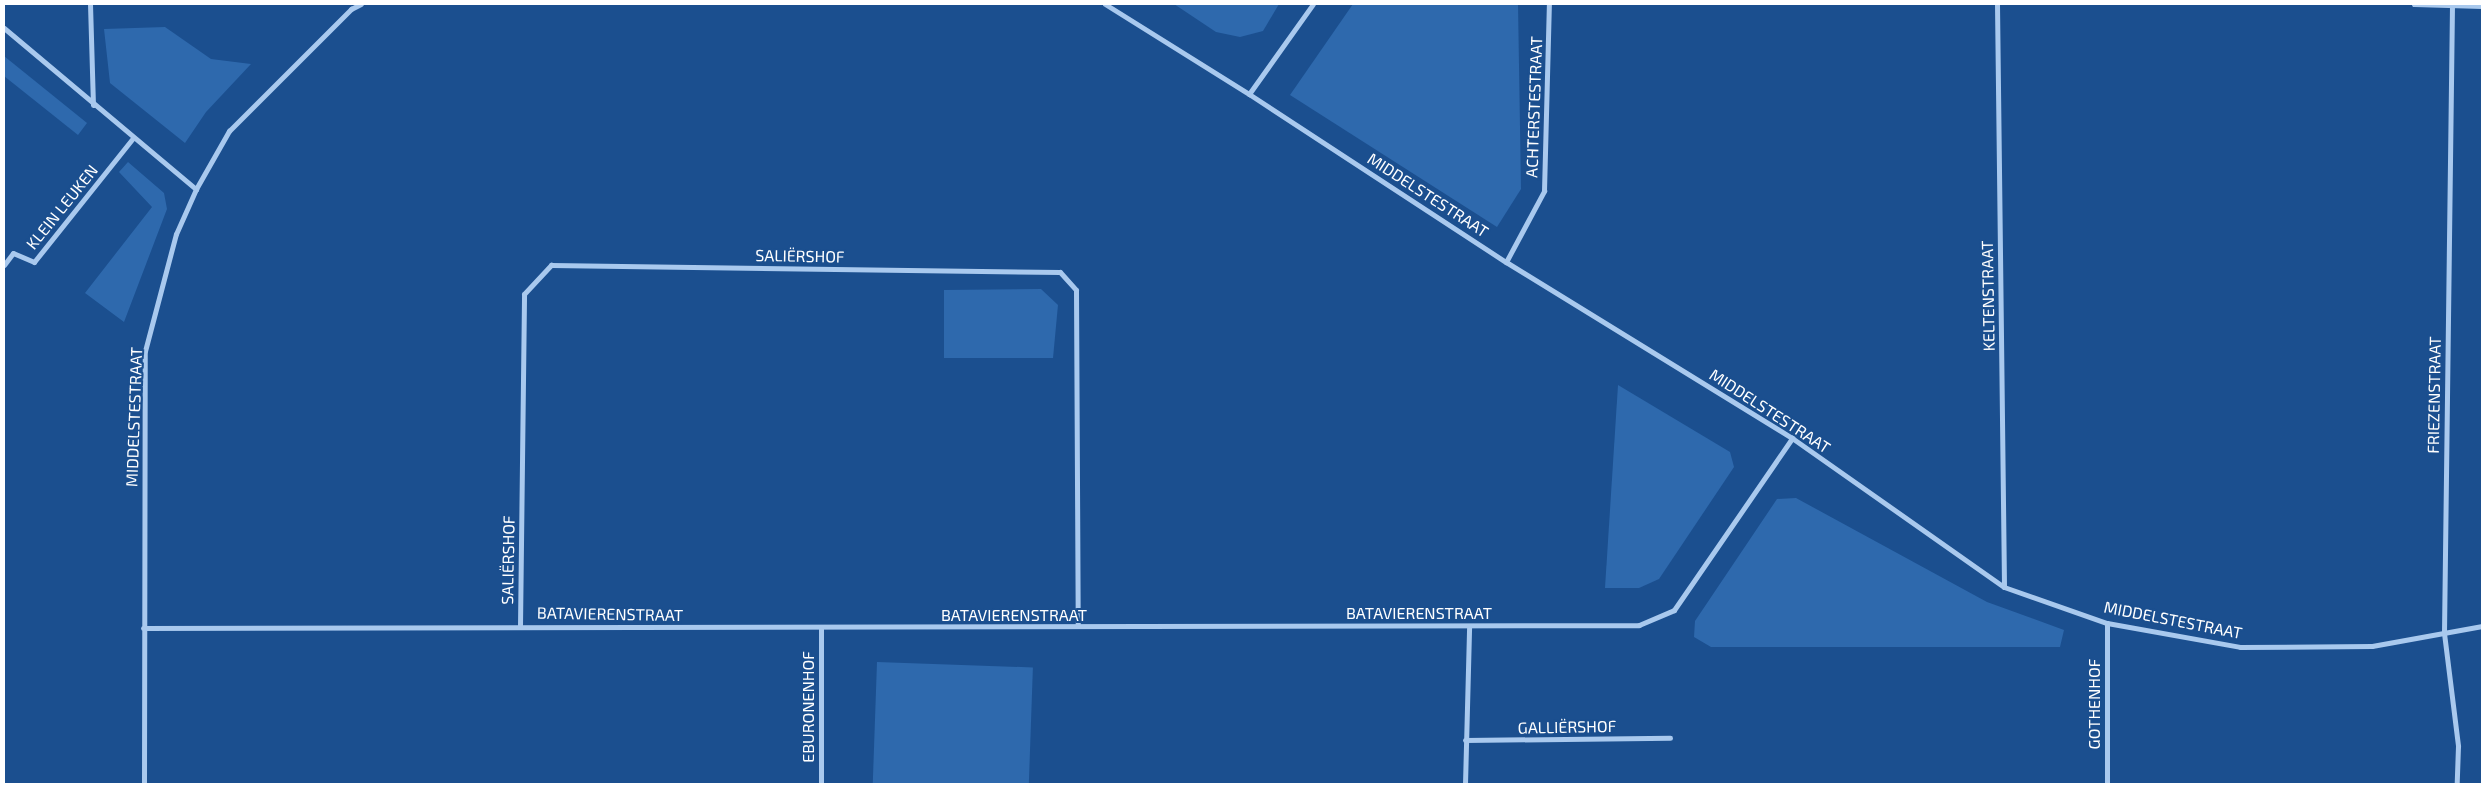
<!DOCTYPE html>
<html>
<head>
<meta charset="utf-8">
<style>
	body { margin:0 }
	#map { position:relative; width:2486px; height:788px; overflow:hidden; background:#1b4f8f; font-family:"Exo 2",sans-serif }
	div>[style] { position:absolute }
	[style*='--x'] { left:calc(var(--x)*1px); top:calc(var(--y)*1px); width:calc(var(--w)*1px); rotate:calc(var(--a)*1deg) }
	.green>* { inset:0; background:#2e69ad; transform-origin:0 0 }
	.street>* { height:5px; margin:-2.5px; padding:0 2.5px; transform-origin:2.5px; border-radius:2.5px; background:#a9c9ee }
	span { translate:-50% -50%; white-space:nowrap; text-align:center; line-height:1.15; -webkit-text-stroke:4px #1b4f8f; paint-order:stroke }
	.street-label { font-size:16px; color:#fff }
	.frame { position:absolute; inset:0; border:5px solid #fff; pointer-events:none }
</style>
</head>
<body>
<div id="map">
	<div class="green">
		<i style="clip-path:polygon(1174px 4px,1279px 4px,1263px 31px,1240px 37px,1216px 32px)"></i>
		<i style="clip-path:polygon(1353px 4px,1518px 4px,1521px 189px,1497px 227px,1290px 95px)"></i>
		<i style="clip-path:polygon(165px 27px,211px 59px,251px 64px,206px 112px,185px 143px,110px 83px,104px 29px)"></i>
		<i style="clip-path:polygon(4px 56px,87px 123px,78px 135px,4px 76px)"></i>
		<i style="clip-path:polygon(128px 162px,164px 193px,167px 209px,124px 322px,85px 293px,152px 207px,119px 172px)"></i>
		<i style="clip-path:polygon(1041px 289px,1058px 305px,1053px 358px,944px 358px,944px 290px)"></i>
		<i style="clip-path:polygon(1618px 385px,1730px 452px,1734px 467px,1659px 579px,1639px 588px,1605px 588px)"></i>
		<i style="clip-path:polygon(1796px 498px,1987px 602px,2064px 630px,2060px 647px,1711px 647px,1694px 637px,1695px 621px,1777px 499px)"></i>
		<i style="left:877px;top:662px;width:156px;height:122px;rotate:2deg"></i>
	</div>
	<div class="street">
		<i style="--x:90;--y:4;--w:101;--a:88.3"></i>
		<i style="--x:1105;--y:4;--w:170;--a:32"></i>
		<i style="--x:1249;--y:94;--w:307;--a:33.2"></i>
		<i style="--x:1506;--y:262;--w:336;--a:31.6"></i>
		<i style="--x:1792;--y:438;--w:259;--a:35.1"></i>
		<i style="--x:2004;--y:587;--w:109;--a:19.3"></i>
		<i style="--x:2107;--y:623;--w:135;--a:10.2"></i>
		<i style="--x:2240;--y:647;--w:132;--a:-0.4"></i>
		<i style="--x:2372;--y:646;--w:112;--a:-10.3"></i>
		<i style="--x:1997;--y:4;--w:583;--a:89.31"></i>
		<i style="--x:2414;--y:4;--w:68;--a:1.7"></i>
		<i style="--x:2452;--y:5;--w:628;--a:90.73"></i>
		<i style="--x:2444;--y:633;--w:114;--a:82.9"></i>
		<i style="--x:2458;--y:746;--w:38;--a:92"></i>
		<i style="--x:4;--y:28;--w:251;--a:40"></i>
		<i style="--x:1249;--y:94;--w:110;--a:-54.6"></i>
		<i style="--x:1506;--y:262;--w:81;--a:-61.8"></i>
		<i style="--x:1544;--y:191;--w:187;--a:-88.5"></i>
		<i style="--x:4;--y:265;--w:15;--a:-53"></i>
		<i style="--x:13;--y:253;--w:23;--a:23"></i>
		<i style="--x:34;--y:262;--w:159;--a:-51.4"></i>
		<i style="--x:520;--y:626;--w:332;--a:-89.3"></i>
		<i style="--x:524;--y:294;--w:40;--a:-47"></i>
		<i style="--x:551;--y:265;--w:509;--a:0.79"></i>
		<i style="--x:1060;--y:272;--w:24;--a:48"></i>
		<i style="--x:1076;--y:290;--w:336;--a:89.7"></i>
		<i style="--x:143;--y:628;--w:1496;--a:-0.11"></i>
		<i style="--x:1639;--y:625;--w:38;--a:-23"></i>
		<i style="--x:1674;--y:610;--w:209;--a:-55.5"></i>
		<i style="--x:821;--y:629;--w:155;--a:90"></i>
		<i style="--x:1465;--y:740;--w:205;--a:-0.6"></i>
		<i style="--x:144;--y:784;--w:433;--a:-89.9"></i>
		<i style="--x:145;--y:351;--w:121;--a:-75.2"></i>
		<i style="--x:176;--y:234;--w:49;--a:-66"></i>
		<i style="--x:196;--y:189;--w:67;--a:-60.4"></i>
		<i style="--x:229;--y:131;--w:173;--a:-45"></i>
		<i style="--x:351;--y:9;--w:11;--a:-27"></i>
		<i style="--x:1465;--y:784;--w:158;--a:-88.5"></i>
		<i style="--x:2107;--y:784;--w:161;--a:-90"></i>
	</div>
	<div class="street-label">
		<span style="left:1534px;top:107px;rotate:-88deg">ACHTERSTESTRAAT</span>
		<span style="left:1428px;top:195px;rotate:33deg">MIDDELSTESTRAAT</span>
		<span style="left:62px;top:207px;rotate:-51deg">KLEIN LEUKEN</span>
		<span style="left:800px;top:256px;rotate:1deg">SALIËRSHOF</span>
		<span style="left:1988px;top:296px;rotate:-91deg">KELTENSTRAAT</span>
		<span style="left:2434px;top:395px;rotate:-89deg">FRIEZENSTRAAT</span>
		<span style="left:1770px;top:411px;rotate:33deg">MIDDELSTESTRAAT</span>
		<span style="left:134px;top:417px;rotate:-88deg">MIDDELSTESTRAAT</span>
		<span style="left:508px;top:560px;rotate:-89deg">SALIËRSHOF</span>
		<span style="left:1419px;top:613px">BATAVIERENSTRAAT</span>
		<span style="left:610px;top:614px;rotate:1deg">BATAVIERENSTRAAT</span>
		<span style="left:1014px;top:615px">BATAVIERENSTRAAT</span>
		<span style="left:2173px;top:620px;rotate:11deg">MIDDELSTESTRAAT</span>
		<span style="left:2094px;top:704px;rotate:-90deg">GOTHENHOF</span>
		<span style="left:808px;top:707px;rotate:-90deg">EBURONENHOF</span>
		<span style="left:1567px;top:727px;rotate:-1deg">GALLIËRSHOF</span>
	</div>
	<div class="frame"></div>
</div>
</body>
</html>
